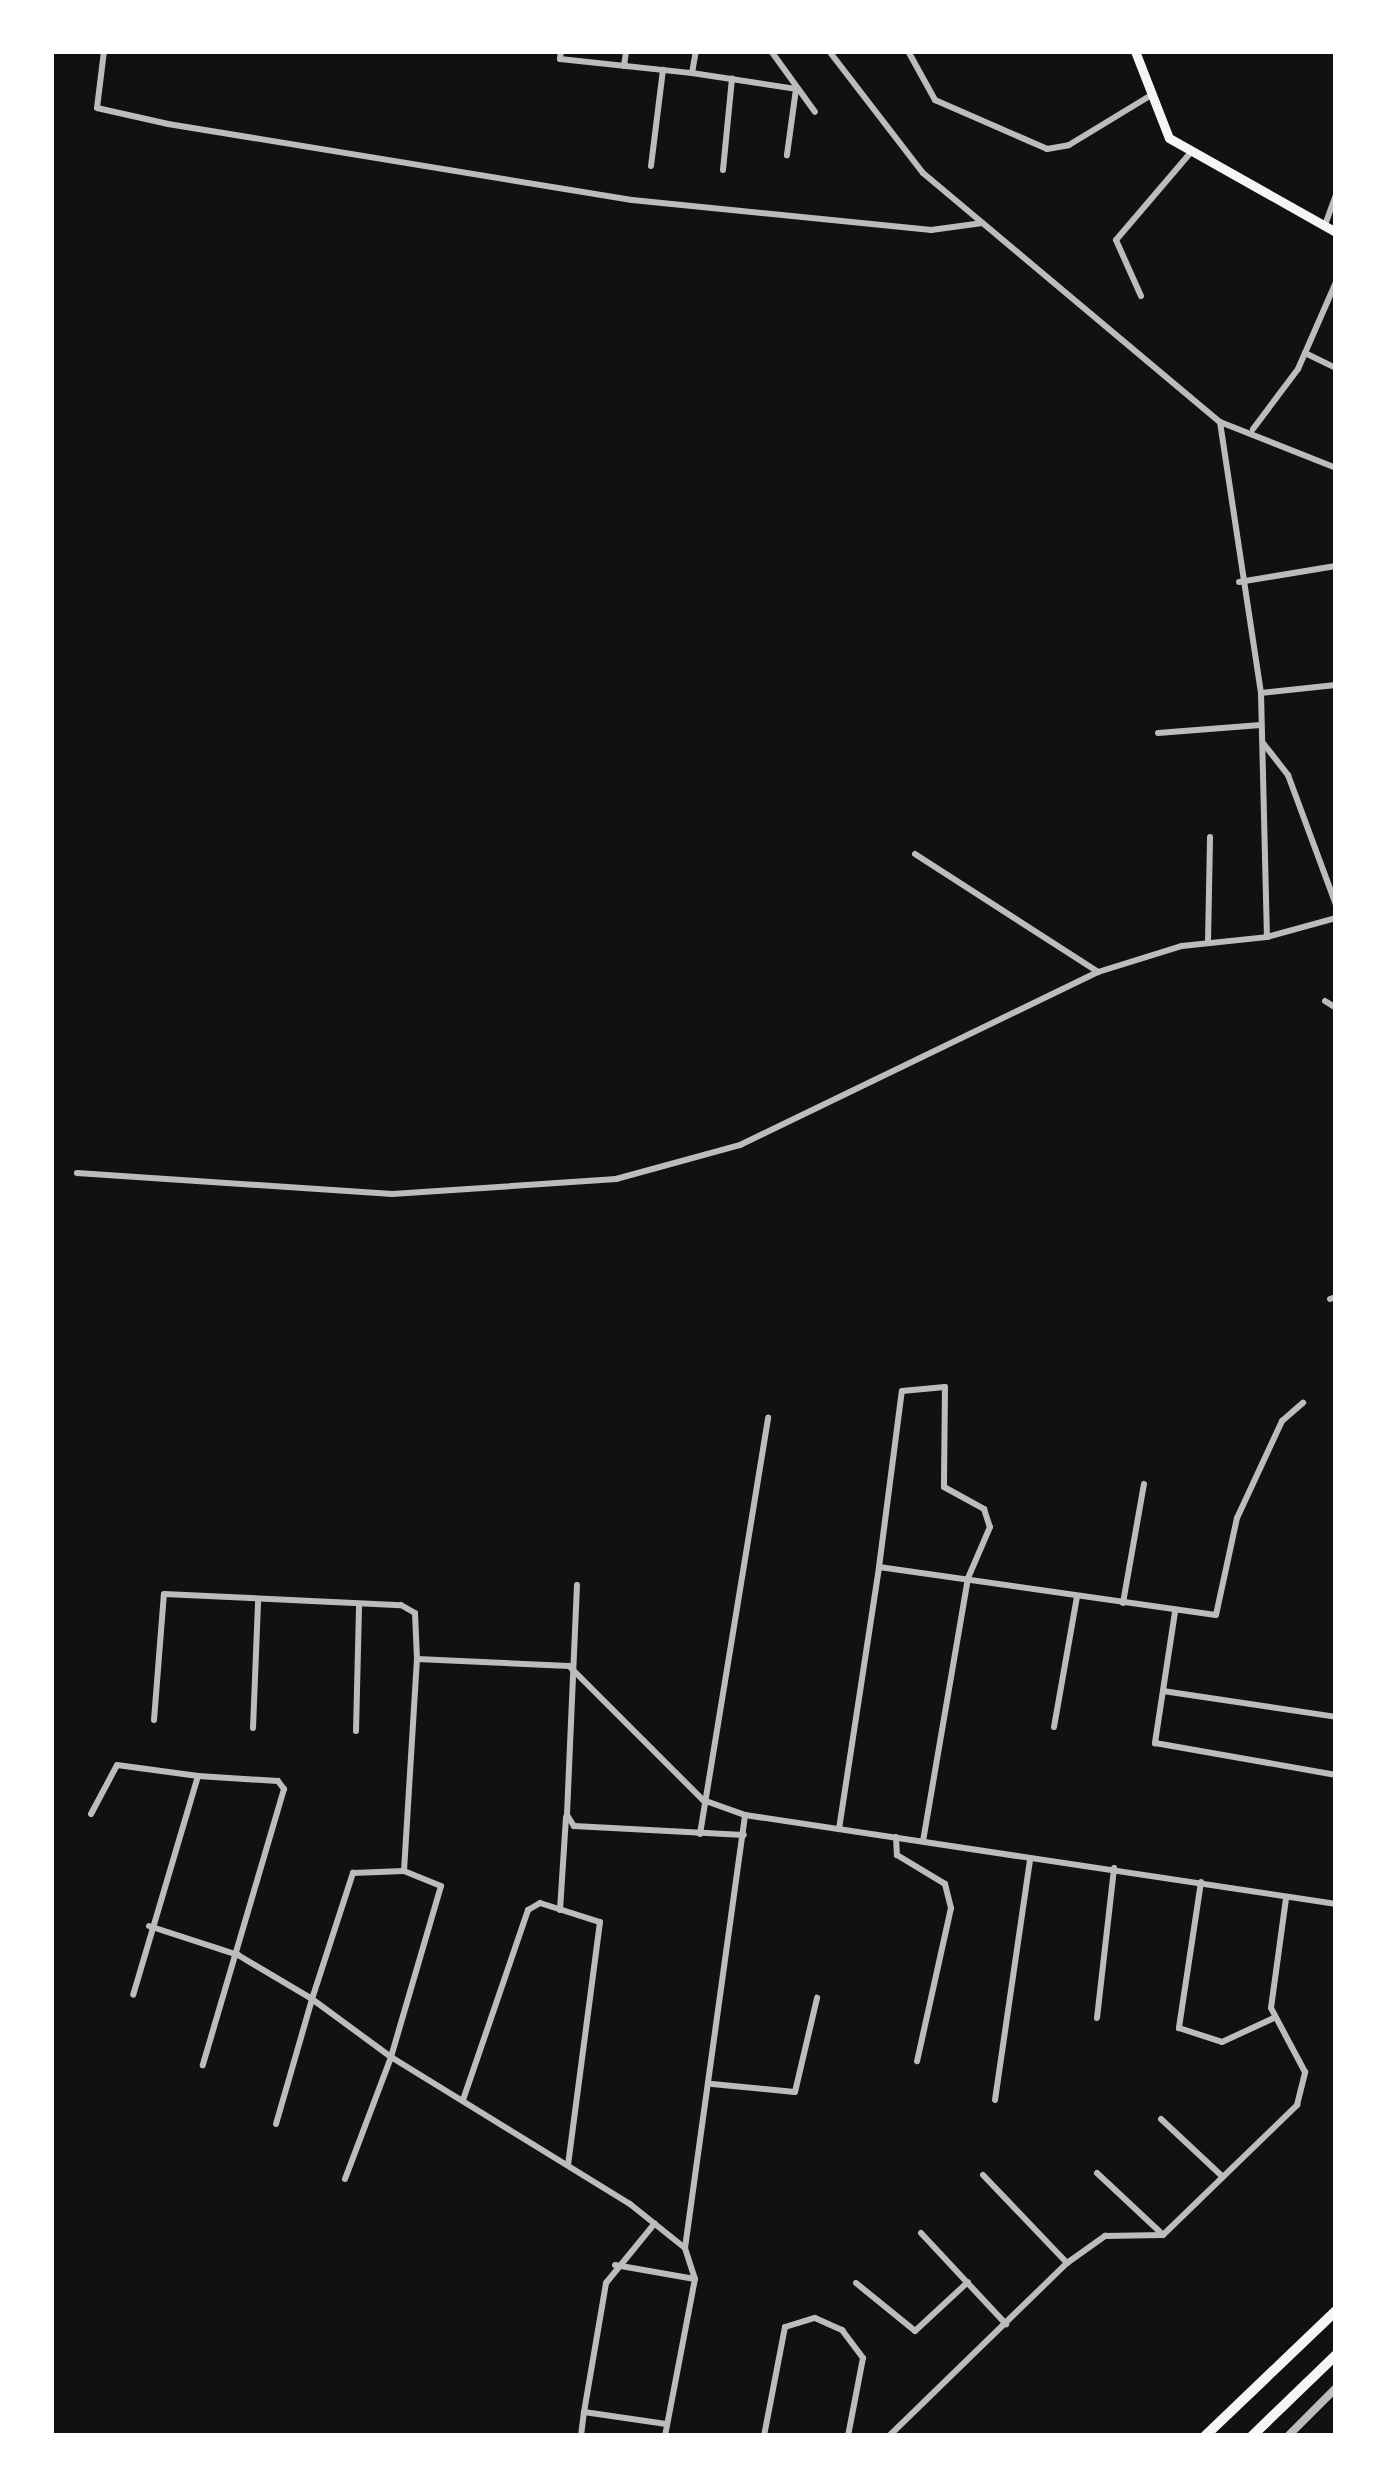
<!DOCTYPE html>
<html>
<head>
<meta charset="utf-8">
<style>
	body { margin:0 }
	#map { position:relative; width:1387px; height:2487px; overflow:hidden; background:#111; font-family:"Source Sans 3",sans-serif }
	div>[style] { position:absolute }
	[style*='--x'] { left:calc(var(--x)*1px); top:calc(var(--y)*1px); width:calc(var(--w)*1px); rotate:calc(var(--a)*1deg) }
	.minor>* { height:6px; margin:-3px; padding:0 3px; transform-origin:3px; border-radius:3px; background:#bcbcbc }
	.tertiary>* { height:8px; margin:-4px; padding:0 4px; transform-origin:4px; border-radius:4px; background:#bcbcbc }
	.secondary>* { height:9px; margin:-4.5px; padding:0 4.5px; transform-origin:4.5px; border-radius:4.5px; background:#f5f5f5 }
	.trunk>* { height:10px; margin:-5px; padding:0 5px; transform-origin:5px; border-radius:5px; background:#f5f5f5 }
	span { translate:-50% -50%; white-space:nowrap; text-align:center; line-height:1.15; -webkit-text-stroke:12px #fff; paint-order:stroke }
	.frame { position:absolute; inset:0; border:54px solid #fff; pointer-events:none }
</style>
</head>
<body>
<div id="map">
	<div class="minor">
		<i style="--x:104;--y:51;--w:57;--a:97"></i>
		<i style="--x:97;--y:108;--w:73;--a:12.7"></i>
		<i style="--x:168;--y:124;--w:470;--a:9.3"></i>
		<i style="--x:632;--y:200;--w:301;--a:5.7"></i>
		<i style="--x:931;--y:230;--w:52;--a:-7.7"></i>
		<i style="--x:561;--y:51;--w:8;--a:97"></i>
		<i style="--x:560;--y:59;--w:133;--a:6.1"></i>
		<i style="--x:692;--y:73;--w:22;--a:-80"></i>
		<i style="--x:771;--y:51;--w:75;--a:54.2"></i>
		<i style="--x:829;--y:51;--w:154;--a:52.4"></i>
		<i style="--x:923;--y:173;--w:388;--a:40"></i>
		<i style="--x:1220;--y:422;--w:125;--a:21.6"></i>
		<i style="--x:908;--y:51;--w:56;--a:61.1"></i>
		<i style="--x:935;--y:100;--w:122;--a:23.6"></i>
		<i style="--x:1047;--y:149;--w:22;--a:-10"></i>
		<i style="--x:1069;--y:145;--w:92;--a:-31.3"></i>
		<i style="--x:624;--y:66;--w:15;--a:-82"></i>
		<i style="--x:692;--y:73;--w:105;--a:8.7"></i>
		<i style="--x:796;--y:89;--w:67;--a:97.8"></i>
		<i style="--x:651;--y:166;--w:97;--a:-82.9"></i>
		<i style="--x:723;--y:170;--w:92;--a:-84.4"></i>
		<i style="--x:1325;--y:225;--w:33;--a:-70"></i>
		<i style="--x:1141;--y:296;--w:61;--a:-114.1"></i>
		<i style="--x:1116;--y:240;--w:117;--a:-49.5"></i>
		<i style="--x:1305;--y:353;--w:34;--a:26"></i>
		<i style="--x:1220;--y:422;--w:274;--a:81.4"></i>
		<i style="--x:1261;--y:693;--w:244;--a:88.6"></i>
		<i style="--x:1253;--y:429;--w:75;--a:-53.1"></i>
		<i style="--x:1298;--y:369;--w:95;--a:-66.4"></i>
		<i style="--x:1239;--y:582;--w:98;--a:-9.4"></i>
		<i style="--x:1261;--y:693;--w:75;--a:-6.1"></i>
		<i style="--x:1158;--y:733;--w:103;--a:-4.4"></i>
		<i style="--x:1263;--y:743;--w:41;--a:52"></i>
		<i style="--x:1288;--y:775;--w:139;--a:69.7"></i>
		<i style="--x:915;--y:854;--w:218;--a:32.8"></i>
		<i style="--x:1098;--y:972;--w:88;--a:-17.2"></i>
		<i style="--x:1182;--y:946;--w:85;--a:-6"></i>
		<i style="--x:1267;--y:937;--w:72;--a:-15.4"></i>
		<i style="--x:1208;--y:943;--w:106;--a:-88.9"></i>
		<i style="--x:1325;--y:1001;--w:13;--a:32"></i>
		<i style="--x:77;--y:1173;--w:316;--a:3.8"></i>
		<i style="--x:392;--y:1194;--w:225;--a:-3.8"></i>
		<i style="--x:616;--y:1179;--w:129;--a:-15.3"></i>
		<i style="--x:740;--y:1145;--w:398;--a:-25.8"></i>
		<i style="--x:1330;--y:1299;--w:6;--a:-18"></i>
		<i style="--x:879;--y:1567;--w:177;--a:-82.6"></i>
		<i style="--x:902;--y:1391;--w:43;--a:-5.3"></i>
		<i style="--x:945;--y:1387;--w:100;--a:90.6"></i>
		<i style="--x:944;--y:1487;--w:46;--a:28.8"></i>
		<i style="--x:984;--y:1509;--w:19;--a:72"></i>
		<i style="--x:990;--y:1527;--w:56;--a:113.3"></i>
		<i style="--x:968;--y:1578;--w:267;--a:99.7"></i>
		<i style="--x:577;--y:1585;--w:230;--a:92.5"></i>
		<i style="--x:567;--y:1815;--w:13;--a:58"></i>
		<i style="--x:574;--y:1826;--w:170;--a:3"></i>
		<i style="--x:1123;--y:1603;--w:121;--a:-80"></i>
		<i style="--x:1175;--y:1612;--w:133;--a:98.7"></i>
		<i style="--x:1155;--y:1743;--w:184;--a:10"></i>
		<i style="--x:1163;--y:1691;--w:175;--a:8.5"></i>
		<i style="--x:154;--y:1720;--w:126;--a:-85.5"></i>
		<i style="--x:164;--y:1594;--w:237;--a:2.7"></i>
		<i style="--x:401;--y:1605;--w:16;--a:30"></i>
		<i style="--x:415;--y:1613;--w:46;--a:87.5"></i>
		<i style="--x:417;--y:1659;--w:152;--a:2.6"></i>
		<i style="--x:569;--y:1666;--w:190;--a:45"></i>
		<i style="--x:703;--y:1800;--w:45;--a:19.7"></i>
		<i style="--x:745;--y:1815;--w:598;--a:8.56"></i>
		<i style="--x:1054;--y:1727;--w:133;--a:-80"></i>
		<i style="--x:253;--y:1728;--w:127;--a:-87.7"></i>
		<i style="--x:356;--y:1731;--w:126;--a:-88.6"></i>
		<i style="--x:198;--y:1776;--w:80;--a:3.6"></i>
		<i style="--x:278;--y:1781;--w:10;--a:53"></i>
		<i style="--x:284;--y:1789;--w:288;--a:106.4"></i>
		<i style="--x:91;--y:1814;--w:55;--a:-62"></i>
		<i style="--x:117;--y:1765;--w:82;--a:7.7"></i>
		<i style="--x:198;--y:1776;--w:228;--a:106.5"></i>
		<i style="--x:839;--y:1829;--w:265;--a:-81.3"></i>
		<i style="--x:879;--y:1567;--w:340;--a:8.1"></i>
		<i style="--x:1216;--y:1615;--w:99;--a:-77.8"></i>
		<i style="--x:1237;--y:1518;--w:107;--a:-65.1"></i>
		<i style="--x:1282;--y:1421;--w:28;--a:-41"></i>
		<i style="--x:700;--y:1834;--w:422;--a:-80.7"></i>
		<i style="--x:896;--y:1837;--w:18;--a:87"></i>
		<i style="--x:897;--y:1855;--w:56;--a:31.1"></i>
		<i style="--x:945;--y:1884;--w:25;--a:76"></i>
		<i style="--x:951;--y:1908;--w:157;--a:102.5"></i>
		<i style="--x:1201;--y:1882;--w:148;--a:98.6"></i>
		<i style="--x:1179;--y:2028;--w:45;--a:18"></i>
		<i style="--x:1222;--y:2042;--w:57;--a:-24.8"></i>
		<i style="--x:560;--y:1910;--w:93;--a:-86.3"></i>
		<i style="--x:149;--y:1926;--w:94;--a:18"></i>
		<i style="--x:238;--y:1955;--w:86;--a:30.7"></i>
		<i style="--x:312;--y:1999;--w:133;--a:-72"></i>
		<i style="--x:353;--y:1873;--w:51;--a:-2.2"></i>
		<i style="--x:404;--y:1871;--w:212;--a:-86.5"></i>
		<i style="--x:1097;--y:2018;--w:151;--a:-83.5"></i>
		<i style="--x:712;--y:2084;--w:83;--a:5.5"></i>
		<i style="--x:795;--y:2092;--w:97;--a:-76.8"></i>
		<i style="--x:463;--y:2100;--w:201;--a:-71.1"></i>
		<i style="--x:528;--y:1910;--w:14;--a:-30"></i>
		<i style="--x:540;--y:1903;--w:63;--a:17.6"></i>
		<i style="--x:600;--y:1922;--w:245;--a:97.5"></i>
		<i style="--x:995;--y:2100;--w:244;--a:-81.7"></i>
		<i style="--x:1161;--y:2119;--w:83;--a:43.1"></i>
		<i style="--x:276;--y:2124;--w:130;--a:-73.9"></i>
		<i style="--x:312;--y:1999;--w:98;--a:36.3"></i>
		<i style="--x:391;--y:2057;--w:178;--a:-73.7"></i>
		<i style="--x:441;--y:1886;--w:40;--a:-158"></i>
		<i style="--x:1097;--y:2173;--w:86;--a:43.1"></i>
		<i style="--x:983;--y:2175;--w:122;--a:46.3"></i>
		<i style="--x:345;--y:2179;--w:130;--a:-69.3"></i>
		<i style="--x:391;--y:2057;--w:281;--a:31.6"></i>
		<i style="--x:630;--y:2204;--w:70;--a:38.7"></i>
		<i style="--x:921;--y:2233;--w:125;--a:47"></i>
		<i style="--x:615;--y:2265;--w:81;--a:9.9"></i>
		<i style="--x:856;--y:2283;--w:76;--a:39.1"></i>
		<i style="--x:915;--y:2331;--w:72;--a:-42.8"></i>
		<i style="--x:584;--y:2412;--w:131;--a:-80.3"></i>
		<i style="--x:606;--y:2283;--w:77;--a:-50.8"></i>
		<i style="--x:581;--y:2436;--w:24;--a:-83"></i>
		<i style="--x:584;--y:2412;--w:83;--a:8.3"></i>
		<i style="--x:665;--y:2436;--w:160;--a:-79.2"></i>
		<i style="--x:695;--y:2279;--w:33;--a:-108"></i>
		<i style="--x:685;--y:2248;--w:437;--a:-82.1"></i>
		<i style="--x:764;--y:2436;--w:111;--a:-79.1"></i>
		<i style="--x:785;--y:2327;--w:31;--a:-17"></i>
		<i style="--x:815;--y:2318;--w:30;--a:24"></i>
		<i style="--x:842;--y:2330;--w:35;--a:53"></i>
		<i style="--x:863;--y:2358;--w:79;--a:100.9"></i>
		<i style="--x:889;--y:2436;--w:248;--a:-44.2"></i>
		<i style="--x:1067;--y:2263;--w:47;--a:-35.4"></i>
		<i style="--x:1105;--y:2236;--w:58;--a:-1"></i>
		<i style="--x:1163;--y:2235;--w:187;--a:-44.1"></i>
		<i style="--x:1297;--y:2105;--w:34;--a:-76"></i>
		<i style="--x:1305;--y:2072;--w:72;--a:-118"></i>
		<i style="--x:1271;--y:2008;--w:111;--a:-82.2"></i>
	</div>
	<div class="tertiary">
		<i style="--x:1288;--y:2436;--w:68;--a:-45"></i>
	</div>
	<div class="secondary">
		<i style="--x:1135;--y:51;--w:93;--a:68.7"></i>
		<i style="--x:1169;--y:138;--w:192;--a:29.4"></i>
	</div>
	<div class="trunk">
		<i style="--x:1205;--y:2436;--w:181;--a:-43.7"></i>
		<i style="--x:1252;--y:2436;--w:117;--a:-44"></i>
	</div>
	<div class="frame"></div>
</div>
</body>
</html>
